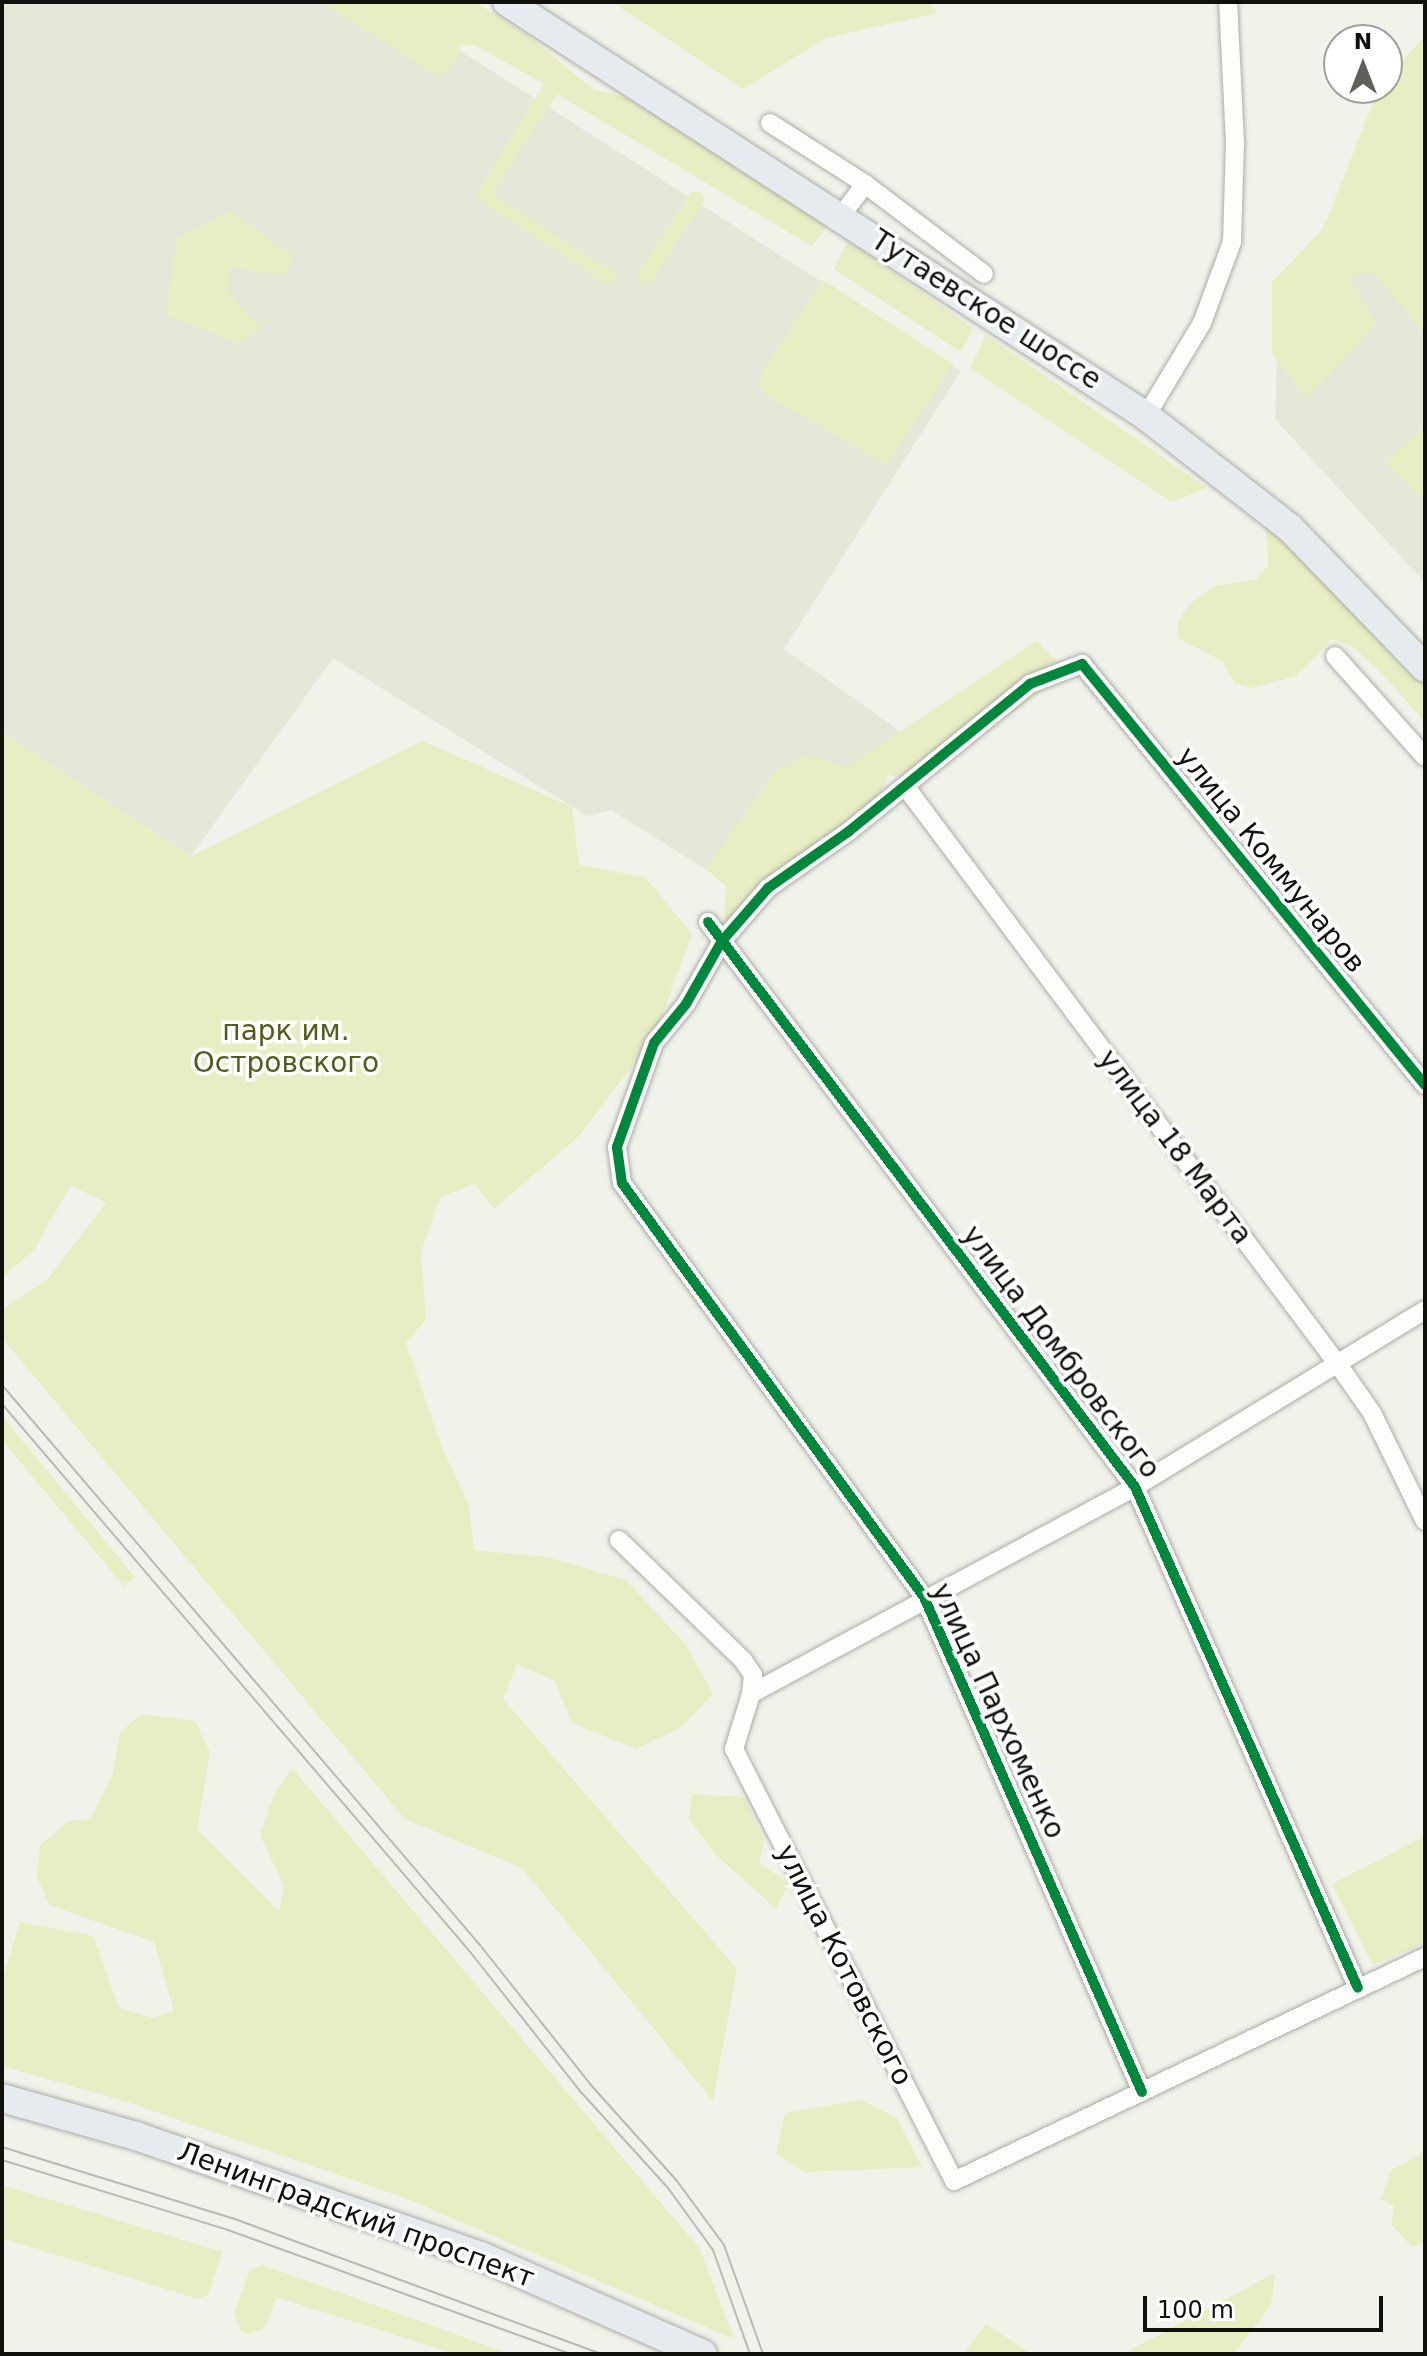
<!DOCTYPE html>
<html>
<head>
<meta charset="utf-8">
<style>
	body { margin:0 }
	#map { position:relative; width:1427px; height:2356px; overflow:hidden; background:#f1f2ea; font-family:"DejaVu Sans",sans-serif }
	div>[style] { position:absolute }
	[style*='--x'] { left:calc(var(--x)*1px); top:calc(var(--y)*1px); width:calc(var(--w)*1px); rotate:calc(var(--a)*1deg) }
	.built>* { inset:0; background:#e5e7d8 }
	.green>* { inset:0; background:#e8edc4 }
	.roads { filter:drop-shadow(0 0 2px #abaca6) drop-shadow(0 0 2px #abaca6) }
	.street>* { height:18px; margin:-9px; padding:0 9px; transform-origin:9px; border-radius:9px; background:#fdfdfc }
	.primary>* { height:28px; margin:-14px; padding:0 14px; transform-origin:14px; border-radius:14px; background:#e6ebef }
	.tram>* { height:2px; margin:-1px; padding:0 1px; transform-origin:1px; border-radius:1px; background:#b9b9b7 }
	.cycleway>* { height:10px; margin:-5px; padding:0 5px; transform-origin:5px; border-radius:5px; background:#00873e }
	span { translate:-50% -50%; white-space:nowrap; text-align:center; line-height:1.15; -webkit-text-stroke:7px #fff; paint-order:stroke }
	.street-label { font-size:28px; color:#10110c }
	.park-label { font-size:28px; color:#565b1c }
	.frame { position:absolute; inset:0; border:4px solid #10110c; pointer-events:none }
	.north { position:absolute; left:1323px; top:24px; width:80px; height:80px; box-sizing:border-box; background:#fff; border:2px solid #9fa09e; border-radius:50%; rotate:0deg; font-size:22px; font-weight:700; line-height:32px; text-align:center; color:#10110c }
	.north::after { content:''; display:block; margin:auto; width:28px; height:36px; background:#5f605a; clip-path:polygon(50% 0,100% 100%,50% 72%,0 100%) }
	.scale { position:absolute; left:1143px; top:2296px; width:240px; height:36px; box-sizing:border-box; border:4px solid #10110c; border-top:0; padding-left:10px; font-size:24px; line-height:28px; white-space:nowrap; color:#10110c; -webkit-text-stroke:6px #fff; paint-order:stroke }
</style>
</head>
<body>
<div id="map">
	<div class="built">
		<i style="clip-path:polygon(2px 2px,384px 2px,961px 371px,784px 649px,907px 736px,731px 885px,611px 810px,587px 816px,333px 658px,191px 856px,2px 733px)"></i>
		<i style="clip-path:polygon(1425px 77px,1425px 583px,1275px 419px,1279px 309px)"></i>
	</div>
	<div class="green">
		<i style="clip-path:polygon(321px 2px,475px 2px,526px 34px,593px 89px,627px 98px,829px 223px,812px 246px,557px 94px,492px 194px,616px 274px,616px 280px,606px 284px,479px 200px,477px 193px,544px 84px,475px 45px,460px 45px,459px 58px,440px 78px)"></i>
		<i style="clip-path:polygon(612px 2px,930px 2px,937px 13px,826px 38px,743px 89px)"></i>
		<i style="clip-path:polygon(1425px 36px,1425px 333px,1373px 272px,1348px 278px,1377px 323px,1306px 399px,1272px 354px,1272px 282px,1323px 229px,1379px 88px,1387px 88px,1387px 78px)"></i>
		<i style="clip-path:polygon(691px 191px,700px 192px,705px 200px,652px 280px,645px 286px,639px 283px,638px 273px)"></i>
		<i style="clip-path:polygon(231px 211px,292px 256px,286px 276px,230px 267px,227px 290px,260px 328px,240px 344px,166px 315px,176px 238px)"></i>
		<i style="clip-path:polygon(848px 241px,973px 328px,961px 352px,834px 269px)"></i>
		<i style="clip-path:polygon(823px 280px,953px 364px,886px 465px,765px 395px,760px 386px,761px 373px)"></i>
		<i style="clip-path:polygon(986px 335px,1207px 488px,1172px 502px,970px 368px)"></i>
		<i style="clip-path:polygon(1425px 427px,1425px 501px,1384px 462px)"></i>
		<i style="clip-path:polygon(1266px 526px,1286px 536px,1425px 685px,1425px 722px,1379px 670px,1352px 646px,1332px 639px,1296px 676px,1251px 688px,1235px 683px,1222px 661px,1178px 638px,1178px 621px,1191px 603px,1215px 586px,1257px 579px,1268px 565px)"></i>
		<i style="clip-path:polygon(1037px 641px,1069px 673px,919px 779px,888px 775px,875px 806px,768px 888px,760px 914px,741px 926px,724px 924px,726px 886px,706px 869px,773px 773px,809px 754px,845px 768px)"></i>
		<i style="clip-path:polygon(2px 733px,191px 856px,423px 741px,572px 807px,579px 865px,645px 877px,692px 934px,654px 1037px,579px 1136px,494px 1209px,475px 1184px,440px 1197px,421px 1252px,426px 1319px,406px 1343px,441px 1445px,469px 1505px,474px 1550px,547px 1557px,626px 1580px,685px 1644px,713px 1694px,681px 1727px,636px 1749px,572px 1723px,555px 1681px,517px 1664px,503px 1699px,737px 1969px,713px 2101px,522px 1868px,405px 1819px,2px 1338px,2px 1309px,47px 1280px,106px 1203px,71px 1185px,33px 1251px,2px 1277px)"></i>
		<i style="clip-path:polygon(2px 1416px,135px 1577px,124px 1586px,2px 1440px)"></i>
		<i style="clip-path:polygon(140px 1714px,195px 1721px,210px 1752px,197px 1829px,279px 1911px,284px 1886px,260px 1835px,274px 1795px,292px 1768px,700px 2249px,734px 2339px,405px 2198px,127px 2102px,2px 2066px,2px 1981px,20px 1922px,93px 1936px,119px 2008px,153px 2018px,174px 2011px,154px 1942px,49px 1905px,37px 1877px,40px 1846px,68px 1821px,90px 1819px,113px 1774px,120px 1733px)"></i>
		<i style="clip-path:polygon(692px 1794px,744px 1797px,764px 1840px,759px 1863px,789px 1883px,776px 1909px,714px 1853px,689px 1819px)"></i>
		<i style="clip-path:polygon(1425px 1836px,1425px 1943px,1373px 1965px,1332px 1884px)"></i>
		<i style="clip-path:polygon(862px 2100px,897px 2118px,922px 2167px,805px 2172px,776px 2154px,785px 2113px)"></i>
		<i style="clip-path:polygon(1425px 2152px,1425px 2243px,1412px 2247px,1391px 2224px,1394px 2206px,1381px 2199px,1391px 2170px)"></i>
		<i style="clip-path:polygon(2px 2185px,222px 2252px,208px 2295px,198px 2299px,2px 2238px)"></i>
		<i style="clip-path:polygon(262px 2265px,414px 2319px,509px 2354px,455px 2354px,276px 2297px,265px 2328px,249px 2334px,240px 2331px,234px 2313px,250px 2270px)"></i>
		<i style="clip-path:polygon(1275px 2273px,1271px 2305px,1234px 2354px,1123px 2354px)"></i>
		<i style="clip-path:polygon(986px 2324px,1031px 2354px,964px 2354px)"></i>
	</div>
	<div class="roads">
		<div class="street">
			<i style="--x:770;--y:123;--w:113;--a:32.7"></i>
			<i style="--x:865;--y:184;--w:149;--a:37.1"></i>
			<i style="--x:841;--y:216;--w:40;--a:-53"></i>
			<i style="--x:1146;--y:416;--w:109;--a:-58.9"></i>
			<i style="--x:1202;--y:323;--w:86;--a:-69.7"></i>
			<i style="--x:1232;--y:242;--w:99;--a:-88.3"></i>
			<i style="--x:1235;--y:143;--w:141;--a:-92.8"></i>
			<i style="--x:1335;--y:656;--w:135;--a:48.3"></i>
			<i style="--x:905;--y:786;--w:724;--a:53.19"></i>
			<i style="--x:1339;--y:1366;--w:57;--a:54.9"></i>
			<i style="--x:1372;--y:1413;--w:120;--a:63.9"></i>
			<i style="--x:708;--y:922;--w:708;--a:52.92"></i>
			<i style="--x:1135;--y:1487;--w:548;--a:66.01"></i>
			<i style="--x:1425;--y:1310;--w:340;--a:148.6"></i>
			<i style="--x:1135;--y:1487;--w:436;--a:151.7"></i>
			<i style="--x:751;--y:1694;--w:58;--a:107.2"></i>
			<i style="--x:734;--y:1749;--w:485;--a:63"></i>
			<i style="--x:954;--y:2181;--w:522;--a:-25.44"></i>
			<i style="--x:619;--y:1540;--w:173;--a:44.1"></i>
			<i style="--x:743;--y:1660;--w:18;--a:56"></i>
			<i style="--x:753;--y:1675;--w:19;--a:96"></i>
			<i style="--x:1142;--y:2092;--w:541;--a:-113.77"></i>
			<i style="--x:924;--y:1597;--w:512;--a:-126.11"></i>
			<i style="--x:622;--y:1183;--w:36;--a:-98"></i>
			<i style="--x:617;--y:1147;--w:110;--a:-70.4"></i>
			<i style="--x:654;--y:1043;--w:50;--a:-50.6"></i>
			<i style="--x:686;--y:1004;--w:73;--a:-60.3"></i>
			<i style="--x:722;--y:941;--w:70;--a:-49"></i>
			<i style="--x:768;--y:888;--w:98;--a:-35"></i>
			<i style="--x:848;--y:832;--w:235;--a:-39.1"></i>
			<i style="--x:1030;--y:684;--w:56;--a:-21"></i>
			<i style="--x:1082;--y:664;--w:543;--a:50.83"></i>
		</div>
		<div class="primary">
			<i style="--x:507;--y:2;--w:761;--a:32.94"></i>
			<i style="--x:1146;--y:416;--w:182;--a:37.9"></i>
			<i style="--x:1290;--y:528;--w:194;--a:46"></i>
			<i style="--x:2;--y:2098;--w:139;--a:15.8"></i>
			<i style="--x:136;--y:2136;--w:367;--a:19.2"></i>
			<i style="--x:483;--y:2257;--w:240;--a:23.8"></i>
		</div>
	</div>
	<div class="tram">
		<i style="--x:2;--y:1385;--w:736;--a:49.52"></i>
		<i style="--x:480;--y:1945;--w:177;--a:51.6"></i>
		<i style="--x:590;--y:2084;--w:130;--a:48.1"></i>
		<i style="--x:677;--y:2181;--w:79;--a:53.7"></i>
		<i style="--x:724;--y:2245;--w:116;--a:70.3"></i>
		<i style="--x:2;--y:1404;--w:722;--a:49.49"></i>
		<i style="--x:471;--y:1953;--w:176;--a:51.7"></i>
		<i style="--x:580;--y:2091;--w:131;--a:47.8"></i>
		<i style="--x:668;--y:2188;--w:77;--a:54"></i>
		<i style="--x:713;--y:2250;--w:110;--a:70.4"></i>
		<i style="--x:2;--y:2147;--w:241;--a:17.2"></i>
		<i style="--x:232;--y:2218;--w:393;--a:20.2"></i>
		<i style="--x:2;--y:2160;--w:237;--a:17.2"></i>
		<i style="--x:228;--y:2230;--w:365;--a:19.9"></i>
	</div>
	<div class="cycleway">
		<i style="--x:708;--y:922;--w:708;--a:52.92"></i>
		<i style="--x:1135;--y:1487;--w:548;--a:66.01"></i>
		<i style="--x:1142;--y:2092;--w:541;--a:-113.77"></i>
		<i style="--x:924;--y:1597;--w:512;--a:-126.11"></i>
		<i style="--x:622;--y:1183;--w:36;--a:-98"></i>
		<i style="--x:617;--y:1147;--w:110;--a:-70.4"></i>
		<i style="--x:654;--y:1043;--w:50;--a:-50.6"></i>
		<i style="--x:686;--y:1004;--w:73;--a:-60.3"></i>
		<i style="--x:722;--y:941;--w:70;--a:-49"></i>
		<i style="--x:768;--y:888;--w:98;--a:-35"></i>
		<i style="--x:848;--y:832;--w:235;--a:-39.1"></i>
		<i style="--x:1030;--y:684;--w:56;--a:-21"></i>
		<i style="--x:1082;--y:664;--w:543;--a:50.83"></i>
	</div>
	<div class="street-label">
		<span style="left:986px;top:310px;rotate:33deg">Тутаевское шоссе</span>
		<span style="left:1271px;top:860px;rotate:51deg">улица Коммунаров</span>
		<span style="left:1175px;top:1147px;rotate:53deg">улица 18 Марта</span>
		<span style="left:1061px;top:1352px;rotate:53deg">улица Домбровского</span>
		<span style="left:998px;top:1711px;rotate:65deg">улица Пархоменко</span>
		<span style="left:844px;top:1965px;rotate:63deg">улица Котовского</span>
		<span style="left:356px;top:2215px;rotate:20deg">Ленинградский проспект</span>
	</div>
	<div class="park-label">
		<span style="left:286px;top:1047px">парк им.<br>Островского</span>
	</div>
	<div class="frame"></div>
	<div class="north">N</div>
	<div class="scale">100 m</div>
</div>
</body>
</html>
